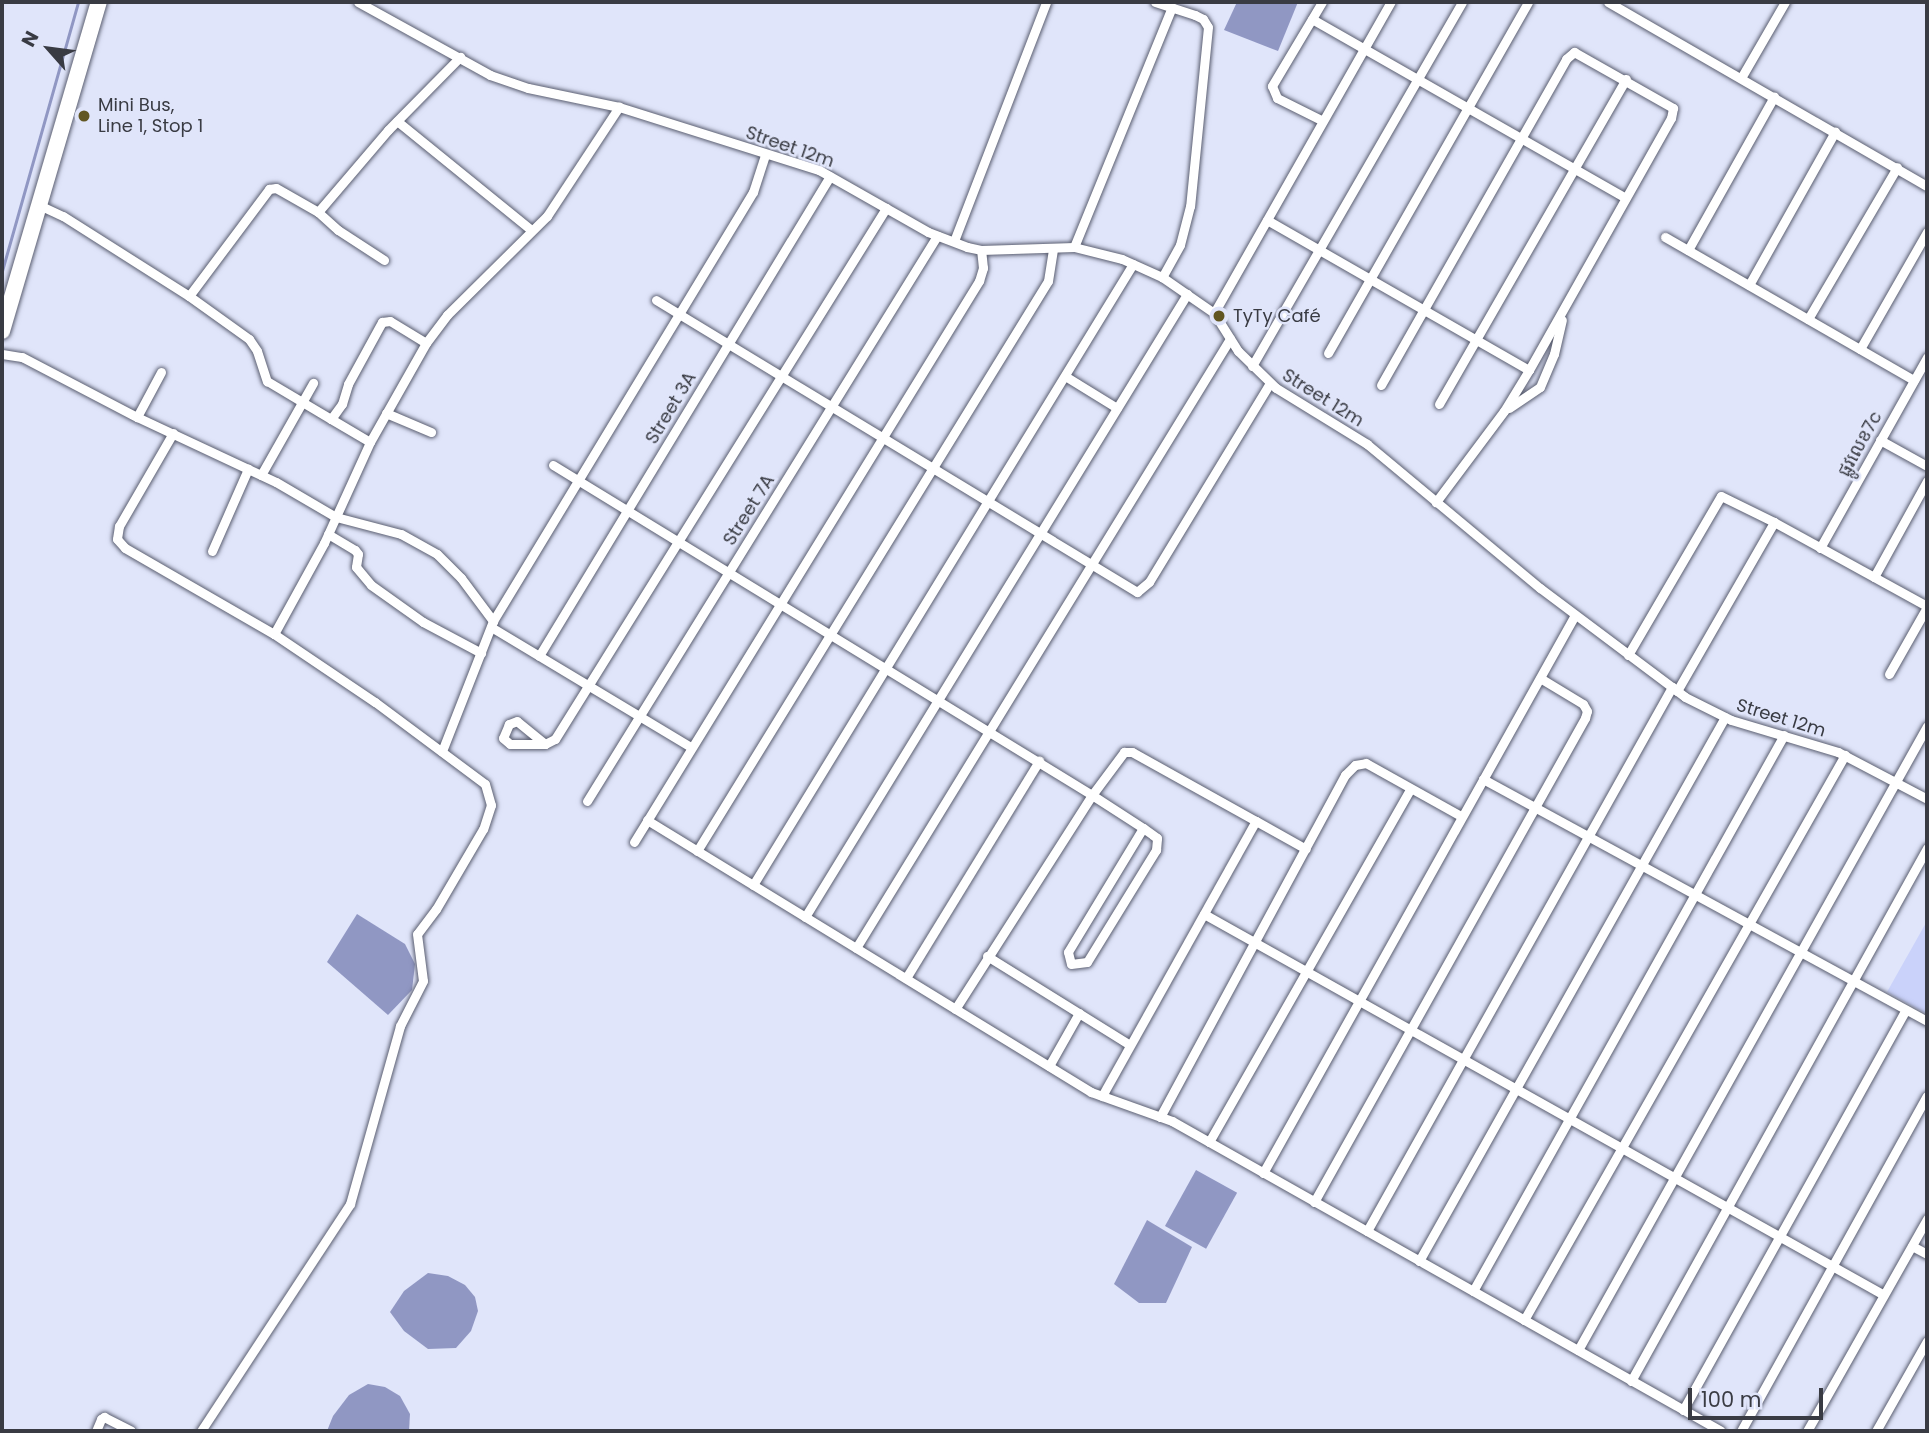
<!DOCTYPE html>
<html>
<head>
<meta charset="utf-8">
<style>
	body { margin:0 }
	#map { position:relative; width:1929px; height:1433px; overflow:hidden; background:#e0e5fa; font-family:Poppins,"Noto Sans Khmer",sans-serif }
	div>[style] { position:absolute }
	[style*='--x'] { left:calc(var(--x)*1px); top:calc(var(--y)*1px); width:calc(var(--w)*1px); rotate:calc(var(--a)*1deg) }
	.green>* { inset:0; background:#cad2fa }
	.water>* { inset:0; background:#9097c3; transform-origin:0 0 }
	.stream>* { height:2.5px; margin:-1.25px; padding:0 1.25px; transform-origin:1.25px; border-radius:1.25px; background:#9097c3 }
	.roads { filter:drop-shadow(0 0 2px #5a5e70) drop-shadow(0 0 2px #5a5e70) }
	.street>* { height:9px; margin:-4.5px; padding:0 4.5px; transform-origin:4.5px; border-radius:4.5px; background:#fff }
	.highway>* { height:16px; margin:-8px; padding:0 8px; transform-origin:8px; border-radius:8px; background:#fff }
	.dots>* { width:19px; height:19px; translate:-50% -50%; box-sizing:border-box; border:4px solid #e0e5fa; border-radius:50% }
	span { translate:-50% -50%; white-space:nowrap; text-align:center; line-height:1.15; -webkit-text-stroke:5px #e0e5fa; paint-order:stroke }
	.poi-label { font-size:18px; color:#393b43 }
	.left { translate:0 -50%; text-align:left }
	.street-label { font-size:18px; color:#393b43 }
	.frame { position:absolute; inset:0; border:4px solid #393b43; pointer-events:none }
	.north { position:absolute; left:14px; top:14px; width:70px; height:70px; -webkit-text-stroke:5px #e0e5fa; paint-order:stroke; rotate:298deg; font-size:19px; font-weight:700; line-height:28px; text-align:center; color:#393b43 }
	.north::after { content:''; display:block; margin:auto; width:24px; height:32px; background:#393b43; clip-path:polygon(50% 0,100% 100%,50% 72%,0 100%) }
	.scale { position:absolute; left:1688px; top:1388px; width:135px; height:32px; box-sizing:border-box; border:4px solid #393b43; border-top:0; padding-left:9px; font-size:21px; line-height:24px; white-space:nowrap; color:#393b43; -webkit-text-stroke:5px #e0e5fa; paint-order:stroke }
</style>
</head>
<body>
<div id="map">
	<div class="green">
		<i style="clip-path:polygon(1927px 921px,1927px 1014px,1887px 992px)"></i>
	</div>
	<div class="water">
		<i style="clip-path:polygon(1237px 2px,1298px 2px,1278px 51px,1224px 30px)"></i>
		<i style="clip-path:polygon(357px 914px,405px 944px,415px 964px,412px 990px,388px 1015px,327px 962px)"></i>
		<i style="left:1196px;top:1170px;width:47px;height:64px;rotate:29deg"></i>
		<i style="clip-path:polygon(1147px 1220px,1192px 1247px,1166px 1303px,1139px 1303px,1114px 1284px)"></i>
		<i style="clip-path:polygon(428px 1273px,448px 1276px,465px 1285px,475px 1297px,478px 1311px,471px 1331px,456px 1348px,428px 1349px,404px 1331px,390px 1312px,404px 1291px)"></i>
		<i style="clip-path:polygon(368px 1384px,385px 1387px,400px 1396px,410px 1414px,409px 1431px,327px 1431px,333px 1416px,349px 1395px)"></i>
	</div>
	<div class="stream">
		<i style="--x:2;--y:271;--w:280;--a:-74.2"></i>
	</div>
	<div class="roads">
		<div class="street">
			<i style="--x:358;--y:2;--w:151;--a:28.9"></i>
			<i style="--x:490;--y:75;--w:40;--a:18.9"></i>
			<i style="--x:528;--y:88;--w:93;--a:11.8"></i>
			<i style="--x:619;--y:107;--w:210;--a:17.5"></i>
			<i style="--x:819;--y:170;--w:125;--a:29.6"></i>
			<i style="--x:928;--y:232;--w:42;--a:21"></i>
			<i style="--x:967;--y:247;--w:14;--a:12"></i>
			<i style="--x:981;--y:250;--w:93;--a:-1.8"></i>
			<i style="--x:1074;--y:247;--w:49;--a:14"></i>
			<i style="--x:1122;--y:259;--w:44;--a:24.2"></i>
			<i style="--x:1162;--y:277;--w:63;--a:34.7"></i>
			<i style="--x:1214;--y:313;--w:45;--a:57.7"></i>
			<i style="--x:1238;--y:351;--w:53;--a:44.2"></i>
			<i style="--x:1276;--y:388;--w:107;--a:31.6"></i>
			<i style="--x:1367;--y:444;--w:225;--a:39.8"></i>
			<i style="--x:1540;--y:588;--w:181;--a:36.9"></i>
			<i style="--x:1685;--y:697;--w:51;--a:26.6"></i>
			<i style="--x:1731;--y:720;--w:112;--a:16.7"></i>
			<i style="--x:1838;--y:752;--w:101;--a:27.8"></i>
			<i style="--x:1155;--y:2;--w:42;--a:18"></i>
			<i style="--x:1195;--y:15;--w:9;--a:27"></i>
			<i style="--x:1203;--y:19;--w:9;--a:58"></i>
			<i style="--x:1208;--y:27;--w:180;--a:95.7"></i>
			<i style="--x:1190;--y:206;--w:40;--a:104.4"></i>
			<i style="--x:1180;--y:245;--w:37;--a:119"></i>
			<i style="--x:1322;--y:2;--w:98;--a:120.8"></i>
			<i style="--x:1272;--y:86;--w:13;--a:67"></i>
			<i style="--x:1277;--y:98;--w:51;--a:26.6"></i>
			<i style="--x:1608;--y:2;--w:368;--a:30"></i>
			<i style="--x:1312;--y:19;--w:361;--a:29.7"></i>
			<i style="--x:1741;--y:78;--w:88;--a:-59.9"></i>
			<i style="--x:397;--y:121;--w:173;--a:39.1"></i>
			<i style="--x:39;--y:205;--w:26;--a:25"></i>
			<i style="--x:63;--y:216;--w:149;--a:32.4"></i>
			<i style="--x:189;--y:296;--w:74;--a:35.6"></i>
			<i style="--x:249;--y:339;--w:14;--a:56"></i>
			<i style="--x:257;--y:351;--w:32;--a:72"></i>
			<i style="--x:267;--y:381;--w:74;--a:30.7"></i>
			<i style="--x:331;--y:419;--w:19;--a:-54"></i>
			<i style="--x:342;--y:404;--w:21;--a:-73"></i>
			<i style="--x:348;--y:384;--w:71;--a:-61.3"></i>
			<i style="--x:382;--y:322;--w:8;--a:-7"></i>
			<i style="--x:390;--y:321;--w:42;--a:31.4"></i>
			<i style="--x:318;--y:212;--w:108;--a:-49.5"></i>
			<i style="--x:388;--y:130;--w:103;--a:-45.4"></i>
			<i style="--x:1267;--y:220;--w:302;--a:29.8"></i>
			<i style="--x:1665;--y:237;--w:287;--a:29.9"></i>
			<i style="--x:954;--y:241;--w:256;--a:-68.9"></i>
			<i style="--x:1074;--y:247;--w:259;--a:-67.8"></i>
			<i style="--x:1688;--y:250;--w:176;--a:-60.7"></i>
			<i style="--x:1749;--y:285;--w:176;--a:-60.7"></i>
			<i style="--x:189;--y:296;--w:134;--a:-53.2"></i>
			<i style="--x:269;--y:189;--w:7;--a:-8"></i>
			<i style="--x:276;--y:188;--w:48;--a:29.7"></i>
			<i style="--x:318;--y:212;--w:27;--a:42"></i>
			<i style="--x:338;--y:230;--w:55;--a:33.1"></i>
			<i style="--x:656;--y:300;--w:563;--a:31.26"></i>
			<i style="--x:1137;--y:592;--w:16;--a:-40"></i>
			<i style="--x:1149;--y:582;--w:233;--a:-58.7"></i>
			<i style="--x:1214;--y:313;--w:358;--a:-60.4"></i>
			<i style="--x:1808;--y:319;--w:176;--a:-59.6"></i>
			<i style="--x:1860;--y:349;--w:135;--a:-60.2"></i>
			<i style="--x:1328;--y:353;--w:404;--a:-60.3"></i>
			<i style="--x:2;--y:354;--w:20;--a:9"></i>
			<i style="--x:22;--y:357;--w:130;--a:27.6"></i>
			<i style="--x:137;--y:417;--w:153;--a:25.1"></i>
			<i style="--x:276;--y:482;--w:69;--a:30.3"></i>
			<i style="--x:336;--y:517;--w:67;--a:14.7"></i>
			<i style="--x:401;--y:534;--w:41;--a:29.1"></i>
			<i style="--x:437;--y:554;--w:34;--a:45"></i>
			<i style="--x:461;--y:578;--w:54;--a:53.3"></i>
			<i style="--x:493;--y:621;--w:140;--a:111.4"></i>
			<i style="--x:1252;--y:366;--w:420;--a:-60"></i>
			<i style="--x:1065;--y:376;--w:61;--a:31.6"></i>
			<i style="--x:1381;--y:385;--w:375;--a:-60.4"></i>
			<i style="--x:1566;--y:59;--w:11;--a:-41"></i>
			<i style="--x:1574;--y:52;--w:114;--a:29.5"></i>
			<i style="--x:1673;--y:108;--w:10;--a:101"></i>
			<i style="--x:1671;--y:118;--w:289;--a:119.4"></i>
			<i style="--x:1529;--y:370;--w:48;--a:121.4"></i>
			<i style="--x:1504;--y:411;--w:114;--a:126.8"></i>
			<i style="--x:1439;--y:404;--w:375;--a:-60.1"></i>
			<i style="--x:1509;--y:408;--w:37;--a:-34"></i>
			<i style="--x:1540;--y:387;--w:36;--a:-67"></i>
			<i style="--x:1554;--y:354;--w:35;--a:-77"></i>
			<i style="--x:386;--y:413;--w:49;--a:22.9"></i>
			<i style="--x:137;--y:417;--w:51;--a:-61.9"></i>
			<i style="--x:331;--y:419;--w:45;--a:30.5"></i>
			<i style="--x:173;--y:433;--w:108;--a:120.1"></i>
			<i style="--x:119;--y:526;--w:13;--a:99"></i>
			<i style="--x:117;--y:539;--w:12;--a:48"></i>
			<i style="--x:125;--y:548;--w:172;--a:30"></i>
			<i style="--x:274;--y:634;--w:122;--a:34"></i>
			<i style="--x:375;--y:702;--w:137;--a:36.7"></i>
			<i style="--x:485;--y:784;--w:22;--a:74"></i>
			<i style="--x:491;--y:805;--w:25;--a:108"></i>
			<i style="--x:483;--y:829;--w:93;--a:120.4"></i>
			<i style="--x:436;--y:909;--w:31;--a:127"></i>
			<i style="--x:417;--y:934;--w:47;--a:82.7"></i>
			<i style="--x:423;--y:981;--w:51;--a:117.1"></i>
			<i style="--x:400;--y:1026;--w:185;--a:105.7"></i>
			<i style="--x:350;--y:1204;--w:272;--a:123.3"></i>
			<i style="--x:1880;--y:440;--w:54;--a:29"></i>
			<i style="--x:553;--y:465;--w:632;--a:31.48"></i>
			<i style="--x:1092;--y:795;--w:254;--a:122.6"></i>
			<i style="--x:261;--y:475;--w:106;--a:-60.5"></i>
			<i style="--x:328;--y:534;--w:31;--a:31"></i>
			<i style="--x:355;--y:550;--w:5;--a:53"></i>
			<i style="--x:358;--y:554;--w:13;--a:99"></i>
			<i style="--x:356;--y:567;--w:23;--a:50"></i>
			<i style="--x:371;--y:585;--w:64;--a:35.4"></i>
			<i style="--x:423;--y:622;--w:66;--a:28.1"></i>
			<i style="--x:1820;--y:548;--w:219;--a:-60.7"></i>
			<i style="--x:212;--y:551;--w:90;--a:-66.3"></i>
			<i style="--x:1874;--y:577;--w:110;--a:-61.1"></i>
			<i style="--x:493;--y:621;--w:502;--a:-58.78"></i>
			<i style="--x:753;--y:192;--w:39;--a:-72"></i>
			<i style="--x:491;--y:627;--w:233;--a:31"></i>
			<i style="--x:274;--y:634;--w:104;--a:-61.2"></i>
			<i style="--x:324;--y:543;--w:111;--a:-65.5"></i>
			<i style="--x:370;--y:442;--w:114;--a:-60.5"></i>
			<i style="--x:426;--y:343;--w:35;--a:-53"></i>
			<i style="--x:447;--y:315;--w:141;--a:-44.7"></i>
			<i style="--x:547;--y:216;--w:131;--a:-56.6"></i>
			<i style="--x:1628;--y:655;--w:184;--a:-59.7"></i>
			<i style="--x:1721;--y:496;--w:59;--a:26.1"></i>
			<i style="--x:539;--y:656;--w:561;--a:-58.77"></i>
			<i style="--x:1889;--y:674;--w:77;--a:-60.4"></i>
			<i style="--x:1677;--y:691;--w:195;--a:-60.1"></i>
			<i style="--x:1774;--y:522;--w:175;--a:28.8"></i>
			<i style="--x:545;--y:744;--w:36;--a:-141"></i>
			<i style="--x:517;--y:721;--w:9;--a:159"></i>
			<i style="--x:509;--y:724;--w:15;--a:113"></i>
			<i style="--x:503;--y:738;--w:9;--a:41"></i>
			<i style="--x:510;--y:744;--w:35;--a:0"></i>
			<i style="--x:545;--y:744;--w:11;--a:-27"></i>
			<i style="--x:555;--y:739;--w:626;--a:-58.06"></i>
			<i style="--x:1483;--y:779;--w:506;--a:28.59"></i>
			<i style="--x:587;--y:801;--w:665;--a:-58.22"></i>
			<i style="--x:647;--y:820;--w:521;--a:31.49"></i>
			<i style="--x:1091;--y:1092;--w:86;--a:19.7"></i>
			<i style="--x:1172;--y:1121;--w:630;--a:29.45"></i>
			<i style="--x:1143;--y:828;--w:145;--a:121.2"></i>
			<i style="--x:1068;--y:952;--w:12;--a:76"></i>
			<i style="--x:1071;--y:964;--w:16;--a:-7"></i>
			<i style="--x:1087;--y:962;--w:132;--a:-58.4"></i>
			<i style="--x:1156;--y:850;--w:12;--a:-85"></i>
			<i style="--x:1157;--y:838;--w:17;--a:-144"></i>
			<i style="--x:1143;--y:828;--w:61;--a:-147.1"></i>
			<i style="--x:1092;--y:795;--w:54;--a:-53.3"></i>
			<i style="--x:1124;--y:752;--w:8;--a:0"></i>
			<i style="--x:1132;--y:752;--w:142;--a:29.1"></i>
			<i style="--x:634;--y:842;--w:659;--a:-58.41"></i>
			<i style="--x:979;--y:281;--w:14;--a:-73"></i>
			<i style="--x:983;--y:268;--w:18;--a:-96"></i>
			<i style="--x:697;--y:851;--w:669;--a:-58.38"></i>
			<i style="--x:1048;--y:281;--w:33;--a:-81"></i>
			<i style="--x:753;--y:885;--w:728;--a:-58.54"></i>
			<i style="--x:1204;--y:914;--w:779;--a:29.26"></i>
			<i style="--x:805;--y:917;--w:731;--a:-58.48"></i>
			<i style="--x:856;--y:948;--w:715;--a:-58.45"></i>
			<i style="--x:987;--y:956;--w:168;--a:31.9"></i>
			<i style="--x:906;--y:978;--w:255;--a:-58.5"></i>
			<i style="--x:1049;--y:1066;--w:61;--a:-60.5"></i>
			<i style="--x:1102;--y:1096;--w:315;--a:-60.8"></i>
			<i style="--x:1256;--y:821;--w:57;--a:29.2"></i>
			<i style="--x:1160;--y:1117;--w:389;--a:-61.6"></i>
			<i style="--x:1345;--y:775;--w:14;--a:-45"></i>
			<i style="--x:1355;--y:765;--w:11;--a:-10"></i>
			<i style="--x:1366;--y:763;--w:109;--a:29.2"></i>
			<i style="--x:1209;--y:1142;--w:406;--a:-60.3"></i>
			<i style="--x:1263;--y:1173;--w:639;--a:-60.79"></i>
			<i style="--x:1314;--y:1202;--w:555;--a:-60.75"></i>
			<i style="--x:1585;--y:718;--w:7;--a:-74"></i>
			<i style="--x:1587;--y:711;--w:8;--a:-120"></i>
			<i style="--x:1583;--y:704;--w:50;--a:-148.8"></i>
			<i style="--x:1367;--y:1231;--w:624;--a:-60.72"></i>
			<i style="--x:1912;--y:1246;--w:17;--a:28"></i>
			<i style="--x:1419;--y:1261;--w:624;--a:-60.64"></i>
			<i style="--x:1473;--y:1291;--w:637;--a:-60.78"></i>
			<i style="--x:1524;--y:1320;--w:650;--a:-60.4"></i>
			<i style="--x:1578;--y:1350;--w:715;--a:-60.78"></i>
			<i style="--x:1631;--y:1381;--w:610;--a:-60.95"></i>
			<i style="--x:1683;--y:1410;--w:458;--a:-60.9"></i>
			<i style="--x:96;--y:1431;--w:13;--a:-67"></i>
			<i style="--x:101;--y:1419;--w:4;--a:-34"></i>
			<i style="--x:104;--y:1417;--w:30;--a:27"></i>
			<i style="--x:1741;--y:1431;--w:383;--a:-61"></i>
			<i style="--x:1807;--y:1431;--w:244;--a:-60.5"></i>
			<i style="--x:1876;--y:1431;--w:103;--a:-60.5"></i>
		</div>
		<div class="highway">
			<i style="--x:2;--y:331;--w:343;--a:-73.6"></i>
		</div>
	</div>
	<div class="dots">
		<i style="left:84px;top:116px;background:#615622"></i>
		<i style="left:1219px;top:316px;background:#615622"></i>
	</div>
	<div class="poi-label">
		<span class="left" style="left:98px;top:116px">Mini Bus,<br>Line 1, Stop 1</span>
		<span class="left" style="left:1233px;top:316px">TyTy Café</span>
	</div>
	<div class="street-label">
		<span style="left:790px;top:147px;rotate:19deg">Street 12m</span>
		<span style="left:1323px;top:398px;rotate:32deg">Street 12m</span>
		<span style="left:671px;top:408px;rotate:-59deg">Street 3A</span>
		<span style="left:1860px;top:444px;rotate:-61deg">ផ្លូវលេខ7c</span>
		<span style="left:749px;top:510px;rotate:-58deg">Street 7A</span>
		<span style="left:1781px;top:718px;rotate:17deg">Street 12m</span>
	</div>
	<div class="frame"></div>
	<div class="north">N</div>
	<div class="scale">100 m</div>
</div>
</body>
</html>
